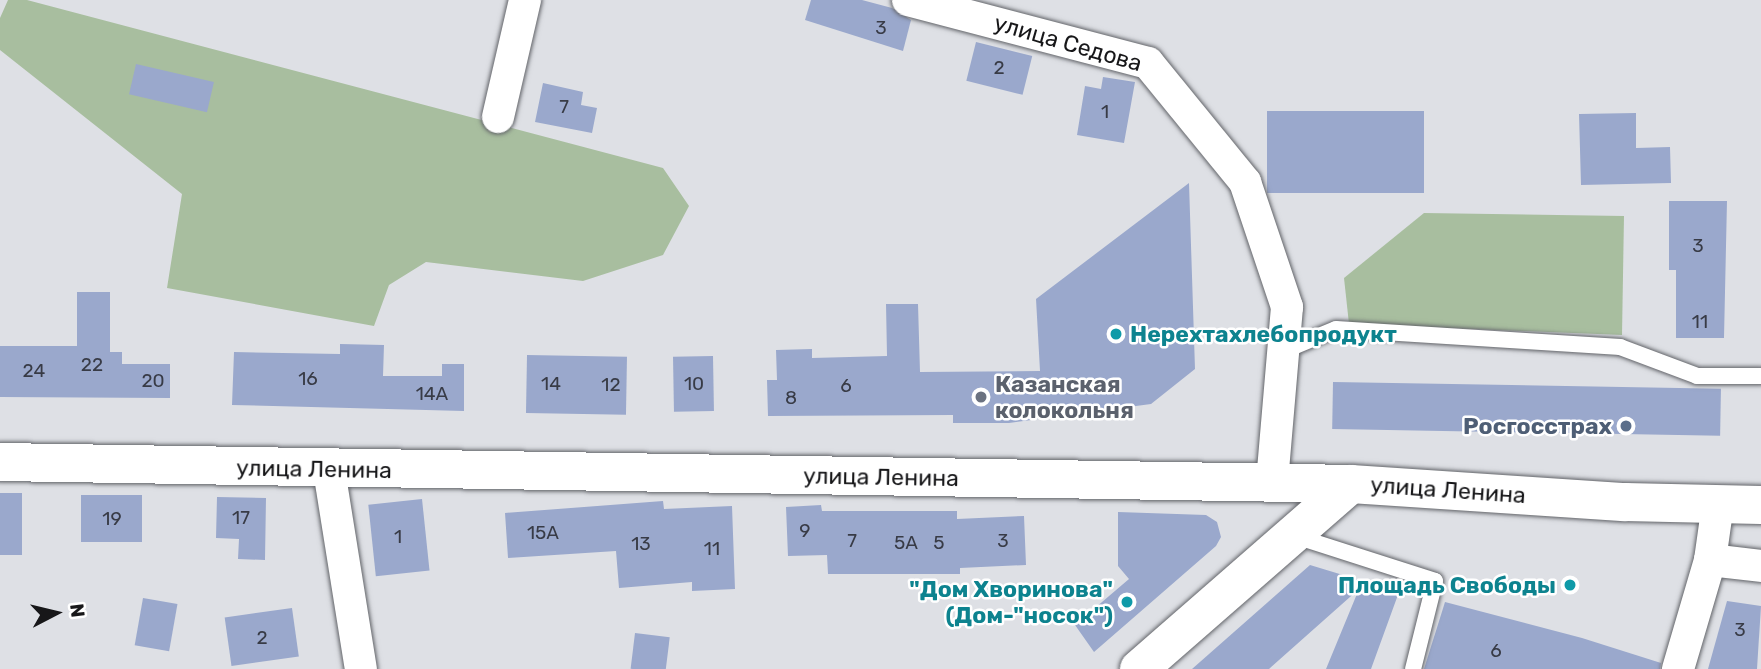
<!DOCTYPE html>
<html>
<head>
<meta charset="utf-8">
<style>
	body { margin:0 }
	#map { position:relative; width:1761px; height:669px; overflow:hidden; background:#dee0e5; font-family:Rubik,sans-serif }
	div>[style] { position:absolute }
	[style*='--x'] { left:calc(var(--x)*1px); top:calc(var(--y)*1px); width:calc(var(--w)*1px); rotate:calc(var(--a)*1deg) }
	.green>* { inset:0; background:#a8be9f }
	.building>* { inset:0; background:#9aa8cc; transform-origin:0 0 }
	.roads { filter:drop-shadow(0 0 2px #626469) drop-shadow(0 0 2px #626469) }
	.lane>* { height:16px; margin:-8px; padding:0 8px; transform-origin:8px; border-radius:8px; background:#fff }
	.street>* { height:32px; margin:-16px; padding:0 16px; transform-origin:16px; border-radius:16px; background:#fff }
	.secondary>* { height:38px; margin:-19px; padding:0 19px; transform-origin:19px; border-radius:19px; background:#fff }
	.dots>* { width:19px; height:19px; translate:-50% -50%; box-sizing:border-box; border:4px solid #fff; border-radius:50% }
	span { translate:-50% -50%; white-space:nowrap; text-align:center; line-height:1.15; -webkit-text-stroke:5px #fff; paint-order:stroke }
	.number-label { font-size:19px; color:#383b46 }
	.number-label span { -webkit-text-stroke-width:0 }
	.street-label { font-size:23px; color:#171719 }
	.culture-label { font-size:23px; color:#0d838f; font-weight:700 }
	.left { translate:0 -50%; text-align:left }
	.right { translate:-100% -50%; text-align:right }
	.worship-label { font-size:23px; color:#5b616d; font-weight:700 }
	.service-label { font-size:23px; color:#4e5e75; font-weight:700 }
	.north { position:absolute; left:21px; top:578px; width:70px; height:70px; -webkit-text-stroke:5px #fff; paint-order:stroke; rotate:83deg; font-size:19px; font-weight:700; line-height:28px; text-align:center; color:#171719 }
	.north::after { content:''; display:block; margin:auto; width:24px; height:32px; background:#171719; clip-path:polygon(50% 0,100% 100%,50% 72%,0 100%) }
</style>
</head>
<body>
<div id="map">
	<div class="green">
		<i style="clip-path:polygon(8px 0,27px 0,663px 168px,689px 206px,663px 255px,583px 281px,426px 262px,389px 285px,374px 326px,167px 288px,182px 194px,0 50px,0 18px)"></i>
		<i style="clip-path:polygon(1424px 213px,1624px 216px,1622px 335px,1349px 324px,1344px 278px)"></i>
	</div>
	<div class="building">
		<i style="clip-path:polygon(811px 0,862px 0,892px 8px,911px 20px,903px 51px,805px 20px)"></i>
		<i style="left:976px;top:42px;width:58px;height:40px;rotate:14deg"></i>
		<i style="left:136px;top:64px;width:80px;height:31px;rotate:13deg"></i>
		<i style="clip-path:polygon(1103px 77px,1135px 82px,1124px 143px,1077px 135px,1085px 86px,1101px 89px)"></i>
		<i style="clip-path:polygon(543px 83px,583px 92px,581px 105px,597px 108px,592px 133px,535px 122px)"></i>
		<i style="left:1267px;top:111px;width:157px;height:82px"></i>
		<i style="clip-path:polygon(1636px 113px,1636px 148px,1670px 147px,1671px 183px,1581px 185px,1579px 114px)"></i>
		<i style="clip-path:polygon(1189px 183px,1195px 369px,1151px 404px,1009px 423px,953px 423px,953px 415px,768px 416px,767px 380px,777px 380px,776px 350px,812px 349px,812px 358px,887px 356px,886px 304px,918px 304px,920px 372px,1040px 371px,1036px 299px)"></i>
		<i style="clip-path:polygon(1669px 201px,1727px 201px,1724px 338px,1676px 338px,1676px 270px,1669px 270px)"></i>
		<i style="clip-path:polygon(77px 292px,110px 292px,110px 352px,122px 352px,122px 364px,170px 364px,170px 398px,0 397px,0 346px,77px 346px)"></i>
		<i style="clip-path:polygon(340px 344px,384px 345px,383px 376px,442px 376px,442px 364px,464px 364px,464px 411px,232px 405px,234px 352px,340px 354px)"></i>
		<i style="left:527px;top:355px;width:100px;height:58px;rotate:1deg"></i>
		<i style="left:713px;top:356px;width:55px;height:40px;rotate:89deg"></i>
		<i style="left:1333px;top:382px;width:388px;height:47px;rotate:1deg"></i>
		<i style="left:0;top:493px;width:22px;height:62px"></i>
		<i style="left:142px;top:495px;width:47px;height:61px;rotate:90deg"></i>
		<i style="clip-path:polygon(217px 497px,266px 498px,265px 560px,238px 559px,239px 539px,216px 538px)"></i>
		<i style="left:422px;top:499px;width:72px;height:54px;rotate:84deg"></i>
		<i style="clip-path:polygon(663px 501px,664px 509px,732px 506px,735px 589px,692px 591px,692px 582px,619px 588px,616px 551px,508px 558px,505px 513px)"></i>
		<i style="clip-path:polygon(821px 505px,822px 511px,957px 511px,957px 519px,1024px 516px,1026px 565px,960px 568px,960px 574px,828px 574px,827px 555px,788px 556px,786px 507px)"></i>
		<i style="clip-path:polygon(1118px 512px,1206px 515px,1217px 522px,1221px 537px,1216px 546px,1094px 652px,1075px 625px,1129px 579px,1118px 566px)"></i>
		<i style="clip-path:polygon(1310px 565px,1399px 592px,1371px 669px,1326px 669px,1359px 589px,1269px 669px,1192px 669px)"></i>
		<i style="left:143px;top:598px;width:35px;height:48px;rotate:10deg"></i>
		<i style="clip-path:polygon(1727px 601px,1761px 606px,1757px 669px,1708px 669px)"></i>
		<i style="clip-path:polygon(1445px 602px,1582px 638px,1661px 663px,1660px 669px,1424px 669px)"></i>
		<i style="left:292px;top:608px;width:49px;height:68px;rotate:82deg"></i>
		<i style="left:635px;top:633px;width:35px;height:36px;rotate:7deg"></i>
	</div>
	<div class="roads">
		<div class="lane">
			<i style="--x:1283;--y:351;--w:57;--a:-22.5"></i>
			<i style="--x:1336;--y:329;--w:285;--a:3.6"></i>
			<i style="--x:1620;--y:347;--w:82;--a:20.6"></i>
			<i style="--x:1697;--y:376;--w:64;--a:0"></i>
			<i style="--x:1295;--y:536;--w:147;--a:17.8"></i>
			<i style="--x:1435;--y:581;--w:91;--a:104"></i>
		</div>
		<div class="street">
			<i style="--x:908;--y:0;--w:248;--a:14.7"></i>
			<i style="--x:1148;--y:63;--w:154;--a:50.8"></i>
			<i style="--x:1245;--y:182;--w:132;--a:71.4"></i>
			<i style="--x:1287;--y:307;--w:176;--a:94.9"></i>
			<i style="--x:498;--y:117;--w:120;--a:-77"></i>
			<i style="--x:329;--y:470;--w:202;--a:80.9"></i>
			<i style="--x:1710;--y:560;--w:51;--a:6.7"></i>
			<i style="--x:1678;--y:669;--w:114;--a:-73.6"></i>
			<i style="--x:1710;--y:560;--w:57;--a:-81.9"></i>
		</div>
		<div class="secondary">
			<i style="--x:0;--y:462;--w:1351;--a:0.93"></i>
			<i style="--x:1351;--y:484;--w:275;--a:3.8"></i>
			<i style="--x:1625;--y:502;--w:136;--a:1.3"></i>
			<i style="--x:1139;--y:669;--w:281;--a:-41.1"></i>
		</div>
	</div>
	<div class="dots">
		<i style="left:1116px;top:334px;background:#0f9aa8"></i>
		<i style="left:981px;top:397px;background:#6b7280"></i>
		<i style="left:1626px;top:426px;background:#5c6f8a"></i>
		<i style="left:1570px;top:585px;background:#0f9aa8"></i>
		<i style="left:1127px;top:602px;background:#0f9aa8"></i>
	</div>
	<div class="number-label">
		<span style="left:881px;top:28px">3</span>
		<span style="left:999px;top:68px">2</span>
		<span style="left:564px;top:107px">7</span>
		<span style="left:1105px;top:112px">1</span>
		<span style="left:1698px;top:246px">3</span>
		<span style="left:1700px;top:322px">11</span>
		<span style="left:92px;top:365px">22</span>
		<span style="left:34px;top:371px">24</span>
		<span style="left:308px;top:379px">16</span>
		<span style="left:153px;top:381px">20</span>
		<span style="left:551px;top:384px">14</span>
		<span style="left:694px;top:384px">10</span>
		<span style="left:611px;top:385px">12</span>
		<span style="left:846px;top:386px">6</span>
		<span style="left:432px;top:394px">14А</span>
		<span style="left:791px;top:398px">8</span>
		<span style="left:241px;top:518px">17</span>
		<span style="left:112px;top:519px">19</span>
		<span style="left:805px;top:531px">9</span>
		<span style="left:543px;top:533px">15А</span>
		<span style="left:398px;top:537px">1</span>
		<span style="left:852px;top:541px">7</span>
		<span style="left:1003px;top:541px">3</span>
		<span style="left:906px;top:543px">5А</span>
		<span style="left:939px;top:543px">5</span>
		<span style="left:641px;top:544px">13</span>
		<span style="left:712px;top:549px">11</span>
		<span style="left:1740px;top:630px">3</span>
		<span style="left:262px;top:638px">2</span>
		<span style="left:1496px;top:651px">6</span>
	</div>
	<div class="street-label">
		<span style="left:1068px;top:43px;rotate:16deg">улица Седова</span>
		<span style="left:314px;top:469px;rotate:1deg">улица Ленина</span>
		<span style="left:881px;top:477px;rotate:1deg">улица Ленина</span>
		<span style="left:1448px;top:490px;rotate:4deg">улица Ленина</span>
	</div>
	<div class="culture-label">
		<span class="left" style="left:1130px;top:334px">Нерехтахлебопродукт</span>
		<span class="right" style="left:1556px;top:585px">Площадь Свободы</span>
		<span class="right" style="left:1113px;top:602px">"Дом Хворинова"<br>(Дом-"носок")</span>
	</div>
	<div class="worship-label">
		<span class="left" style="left:995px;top:397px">Казанская<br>колокольня</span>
	</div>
	<div class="service-label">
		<span class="right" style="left:1612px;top:426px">Росгосстрах</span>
	</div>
	<div class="north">N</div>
</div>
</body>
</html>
